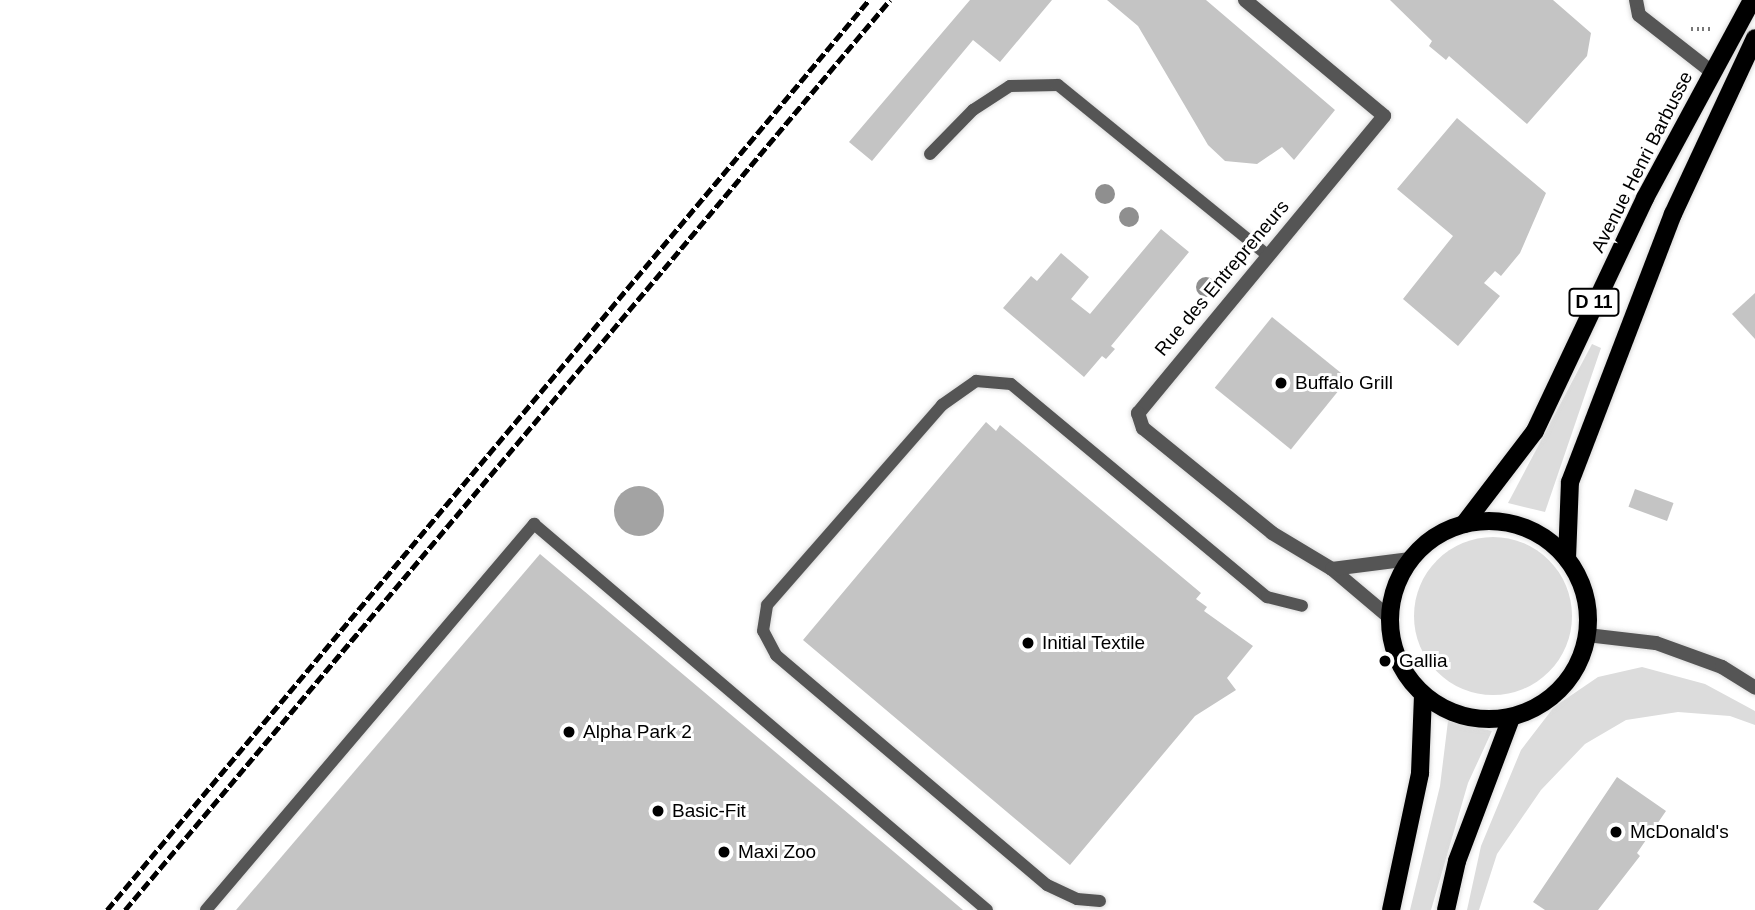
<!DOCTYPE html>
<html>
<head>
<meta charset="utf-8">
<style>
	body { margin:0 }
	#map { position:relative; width:1755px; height:910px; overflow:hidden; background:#fff; font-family:Arial,sans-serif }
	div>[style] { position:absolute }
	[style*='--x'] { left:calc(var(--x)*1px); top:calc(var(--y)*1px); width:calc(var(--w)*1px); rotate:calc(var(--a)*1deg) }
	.green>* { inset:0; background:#dcdcdc }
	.round { border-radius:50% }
	.water>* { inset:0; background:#a3a3a3 }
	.building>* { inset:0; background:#c4c4c4; transform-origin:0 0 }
	.path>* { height:4.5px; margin-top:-2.25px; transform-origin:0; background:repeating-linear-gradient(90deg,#777 0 2px,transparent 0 5.5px) }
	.roads { filter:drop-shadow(0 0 2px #dbdbdb) drop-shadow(0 0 2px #dbdbdb) }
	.service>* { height:12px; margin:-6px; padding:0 6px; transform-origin:6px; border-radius:6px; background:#555 }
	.minor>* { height:14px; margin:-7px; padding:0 7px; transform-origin:7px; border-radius:7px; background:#555 }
	.primary>* { height:18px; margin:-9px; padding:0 9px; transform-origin:9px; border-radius:9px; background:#000 }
	.primary>.ring { margin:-9px; padding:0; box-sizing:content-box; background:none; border:18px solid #000; border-radius:50% }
	.rail>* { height:5px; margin-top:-2.5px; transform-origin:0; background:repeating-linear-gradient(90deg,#000 0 10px,transparent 0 13.5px) }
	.trees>* { width:20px; height:20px; margin:-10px; border-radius:50%; background:#8f8f8f }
	.dots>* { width:19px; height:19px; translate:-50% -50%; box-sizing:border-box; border:4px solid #fff; border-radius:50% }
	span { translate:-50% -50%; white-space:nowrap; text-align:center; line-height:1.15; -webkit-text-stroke:6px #fff; paint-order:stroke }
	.shield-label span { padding:2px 5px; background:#fff; border:2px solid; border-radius:5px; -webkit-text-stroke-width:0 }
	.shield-label { font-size:18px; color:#000; font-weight:700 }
	.street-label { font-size:19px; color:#000 }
	.poi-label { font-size:19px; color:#000 }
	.left { translate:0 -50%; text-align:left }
</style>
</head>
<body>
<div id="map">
	<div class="green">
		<i style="clip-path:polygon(1592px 344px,1601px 348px,1545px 512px,1508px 503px)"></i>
		<i class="round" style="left:1414px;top:537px;width:158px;height:158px"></i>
		<i style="clip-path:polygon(1642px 667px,1705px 684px,1755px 711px,1755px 725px,1730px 716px,1678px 712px,1626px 720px,1585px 744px,1541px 790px,1497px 854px,1479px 910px,1467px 910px,1481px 846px,1521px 750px,1554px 707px,1598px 677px)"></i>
		<i style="clip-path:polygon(1448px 721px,1492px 731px,1468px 783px,1431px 910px,1410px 910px,1440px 786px)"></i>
	</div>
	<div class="water">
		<i class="round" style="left:614px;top:486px;width:50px;height:50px"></i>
	</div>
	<div class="building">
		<i style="clip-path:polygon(970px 0,1052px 0,1000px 62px,973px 40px,872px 161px,849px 142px)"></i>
		<i style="clip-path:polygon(1107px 0,1206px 0,1335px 110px,1294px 160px,1282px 147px,1257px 164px,1225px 161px,1208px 145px,1138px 26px)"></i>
		<i style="clip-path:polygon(1390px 0,1553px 0,1591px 33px,1587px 56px,1527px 124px,1449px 56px,1446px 60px,1429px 46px,1432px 41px)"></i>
		<i style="clip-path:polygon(1457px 118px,1546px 193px,1520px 253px,1501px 276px,1495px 271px,1484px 283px,1500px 296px,1458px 346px,1403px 299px,1453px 236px,1397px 189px)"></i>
		<i style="clip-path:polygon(1161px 229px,1189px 252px,1111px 346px,1115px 349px,1106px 359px,1102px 356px,1084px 377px,1003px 308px,1031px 276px,1037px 281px,1061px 253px,1089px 277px,1071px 299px,1090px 314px)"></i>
		<i style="clip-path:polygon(1755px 293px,1755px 339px,1732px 314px)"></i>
		<i style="left:1272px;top:317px;width:98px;height:91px;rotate:39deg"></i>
		<i style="clip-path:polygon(986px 422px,996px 431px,1000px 425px,1201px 593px,1196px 599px,1207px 607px,1204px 611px,1253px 646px,1227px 678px,1236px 690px,1195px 716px,1070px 865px,803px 640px)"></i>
		<i style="left:1635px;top:489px;width:41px;height:19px;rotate:20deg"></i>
		<i style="clip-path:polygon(540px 554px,963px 910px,236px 910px)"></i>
		<i style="clip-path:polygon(1617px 777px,1666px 811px,1637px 853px,1640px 856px,1598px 910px,1545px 910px,1533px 902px)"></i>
	</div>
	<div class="path">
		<i style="--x:1691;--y:29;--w:19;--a:0"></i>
	</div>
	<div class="roads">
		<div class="service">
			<i style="--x:930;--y:154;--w:62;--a:-45.7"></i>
			<i style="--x:973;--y:110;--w:44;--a:-33"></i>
			<i style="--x:1010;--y:86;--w:48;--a:-1.2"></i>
			<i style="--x:1058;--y:85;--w:269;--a:39.1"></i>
			<i style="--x:1100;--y:901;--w:23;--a:-175"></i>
			<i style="--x:1077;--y:899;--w:33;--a:-155"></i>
			<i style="--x:1047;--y:885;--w:355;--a:-139.7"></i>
			<i style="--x:776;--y:655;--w:27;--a:-118"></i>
			<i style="--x:763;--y:631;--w:26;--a:-81"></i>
			<i style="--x:767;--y:605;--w:266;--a:-48.8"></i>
			<i style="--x:942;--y:405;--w:42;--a:-35.2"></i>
			<i style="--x:976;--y:381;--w:35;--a:5"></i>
			<i style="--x:1011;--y:384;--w:333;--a:39.8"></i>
			<i style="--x:1267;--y:597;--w:36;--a:14"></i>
			<i style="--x:206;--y:910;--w:507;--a:-49.64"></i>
			<i style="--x:534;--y:524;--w:595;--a:40.43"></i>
		</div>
		<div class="minor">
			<i style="--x:1245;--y:0;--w:181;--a:39.8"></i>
			<i style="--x:1384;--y:116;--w:386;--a:129.6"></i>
			<i style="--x:1138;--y:413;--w:16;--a:72"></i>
			<i style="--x:1143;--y:428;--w:166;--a:39.1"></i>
			<i style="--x:1272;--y:533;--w:70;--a:31"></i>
			<i style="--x:1332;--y:569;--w:75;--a:40.1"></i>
			<i style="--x:1636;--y:0;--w:15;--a:79"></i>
			<i style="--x:1639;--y:15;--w:93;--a:38"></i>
			<i style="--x:1332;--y:569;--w:79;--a:-7.3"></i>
			<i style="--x:1587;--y:635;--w:69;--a:6.6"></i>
			<i style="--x:1656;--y:643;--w:70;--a:20"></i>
			<i style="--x:1722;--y:667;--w:39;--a:32"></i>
		</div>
		<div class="primary">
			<i class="ring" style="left:1390px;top:521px;width:180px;height:180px"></i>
			<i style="--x:1464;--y:524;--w:117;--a:-52.6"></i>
			<i style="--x:1535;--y:431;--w:258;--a:-64.7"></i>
			<i style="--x:1645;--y:198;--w:225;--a:-61.6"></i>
			<i style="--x:1567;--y:559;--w:77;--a:-87.8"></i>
			<i style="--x:1570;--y:482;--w:287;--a:-69"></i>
			<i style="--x:1673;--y:214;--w:194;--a:-65"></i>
			<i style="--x:1391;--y:910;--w:140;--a:-78"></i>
			<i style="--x:1420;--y:773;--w:78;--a:-87.8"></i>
			<i style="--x:1446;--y:910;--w:50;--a:-77.3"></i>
			<i style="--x:1457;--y:861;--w:153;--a:-69.3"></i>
		</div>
	</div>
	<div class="rail">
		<i style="--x:107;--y:910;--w:1187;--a:-50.06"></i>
		<i style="--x:125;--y:910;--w:1189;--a:-49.95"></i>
	</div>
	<div class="trees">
		<i style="left:1105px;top:194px"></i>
		<i style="left:1129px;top:217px"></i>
		<i style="left:1206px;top:287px"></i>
	</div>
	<div class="dots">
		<i style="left:1281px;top:383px;background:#000"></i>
		<i style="left:1028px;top:643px;background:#000"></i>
		<i style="left:1385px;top:661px;background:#000"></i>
		<i style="left:569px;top:732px;background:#000"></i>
		<i style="left:658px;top:811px;background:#000"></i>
		<i style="left:1616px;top:832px;background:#000"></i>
		<i style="left:724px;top:852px;background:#000"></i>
	</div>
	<div class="shield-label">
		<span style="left:1594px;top:302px">D 11</span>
	</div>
	<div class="street-label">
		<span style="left:1642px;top:162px;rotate:-63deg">Avenue Henri Barbusse</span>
		<span style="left:1222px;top:278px;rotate:-50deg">Rue des Entrepreneurs</span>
	</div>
	<div class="poi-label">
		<span class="left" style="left:1295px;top:383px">Buffalo Grill</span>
		<span class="left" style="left:1042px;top:643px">Initial Textile</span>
		<span class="left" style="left:1399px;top:661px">Gallia</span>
		<span class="left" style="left:583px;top:732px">Alpha Park 2</span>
		<span class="left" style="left:672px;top:811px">Basic-Fit</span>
		<span class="left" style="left:1630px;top:832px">McDonald's</span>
		<span class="left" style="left:738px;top:852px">Maxi Zoo</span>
	</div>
</div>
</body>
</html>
